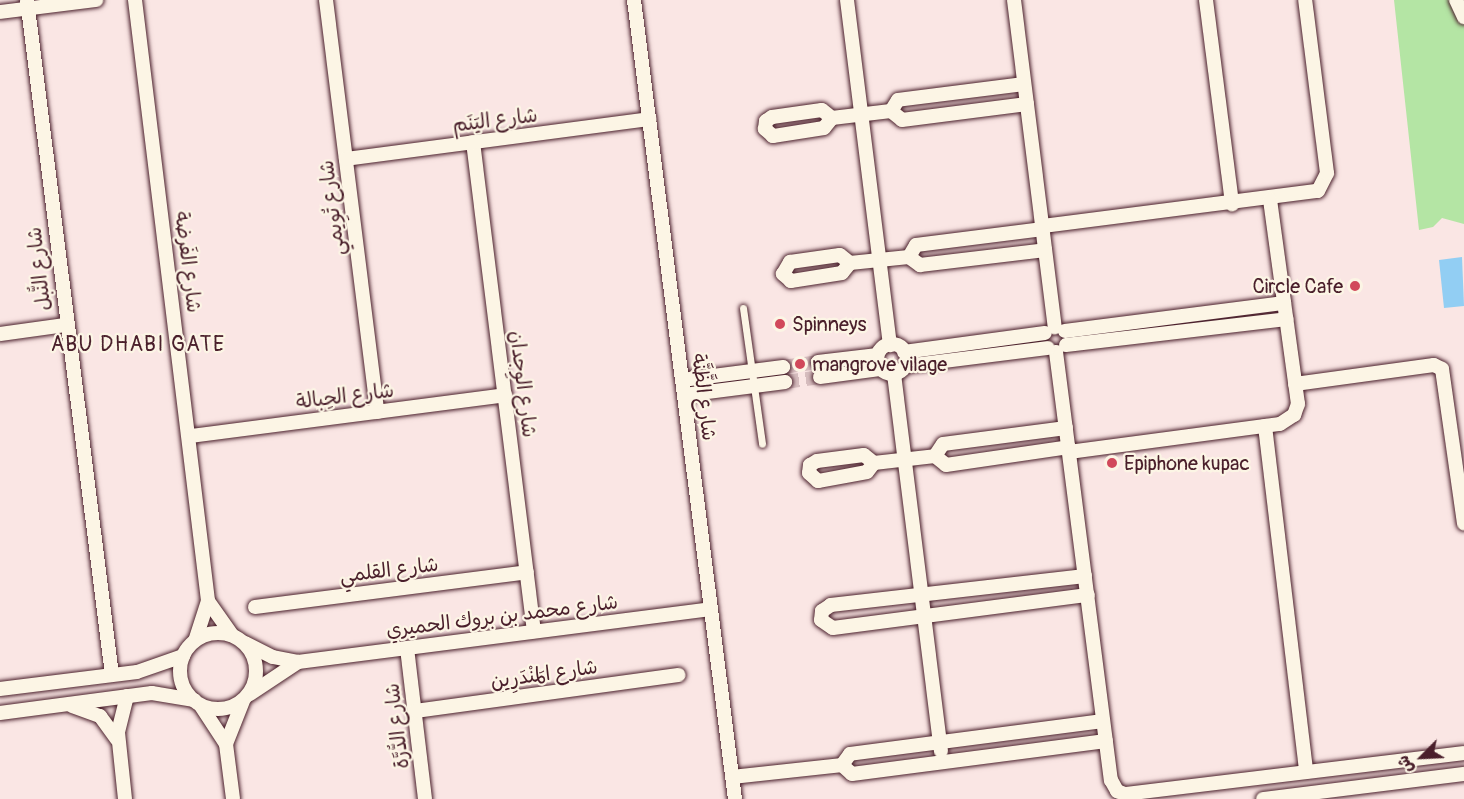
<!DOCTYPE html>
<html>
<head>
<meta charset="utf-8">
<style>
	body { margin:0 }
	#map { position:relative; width:1464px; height:799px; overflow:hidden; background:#fae6e4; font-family:Pangolin,"Playpen Sans Arabic",sans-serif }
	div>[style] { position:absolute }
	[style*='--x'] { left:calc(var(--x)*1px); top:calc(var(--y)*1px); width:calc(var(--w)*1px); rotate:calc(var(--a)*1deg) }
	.green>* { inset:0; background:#b4e5a4 }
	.water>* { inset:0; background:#92cef3 }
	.minor-tunnel>* { height:14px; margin-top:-7px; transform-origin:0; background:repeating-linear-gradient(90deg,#d7bebf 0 14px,transparent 0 21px) }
	.roads { filter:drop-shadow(0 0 2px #4a1f2b) drop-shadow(0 0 2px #4a1f2b) }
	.service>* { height:7px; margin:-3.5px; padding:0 3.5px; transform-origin:3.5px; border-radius:3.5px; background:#fcf5e5 }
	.minor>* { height:14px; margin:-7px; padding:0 7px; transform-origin:7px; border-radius:7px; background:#fcf5e5 }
	.minor>.ring { margin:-7px; padding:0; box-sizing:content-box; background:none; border:14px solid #fcf5e5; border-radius:50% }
	.dots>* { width:16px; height:16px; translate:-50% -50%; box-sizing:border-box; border:3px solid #fcf5e5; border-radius:50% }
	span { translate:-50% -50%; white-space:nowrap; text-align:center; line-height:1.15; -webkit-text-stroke:4.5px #fcf5e5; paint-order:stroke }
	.street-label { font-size:20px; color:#4a1f2b }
	.poi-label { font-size:20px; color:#4a1f2b }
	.right { translate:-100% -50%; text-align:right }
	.left { translate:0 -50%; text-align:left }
	.neighbourhood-label { font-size:21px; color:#4a1f2b; letter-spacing:1.5px }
	.north { position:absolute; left:1392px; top:727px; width:60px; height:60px; -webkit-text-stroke:4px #fcf5e5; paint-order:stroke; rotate:246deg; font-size:16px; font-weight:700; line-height:24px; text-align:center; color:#4a1f2b }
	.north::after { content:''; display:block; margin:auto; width:21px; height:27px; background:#4a1f2b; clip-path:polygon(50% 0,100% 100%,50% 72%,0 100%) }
</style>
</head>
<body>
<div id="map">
	<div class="green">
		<i style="clip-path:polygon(1394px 0,1464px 0,1464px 224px,1442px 218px,1433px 227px,1419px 230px)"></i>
	</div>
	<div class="water">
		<i style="clip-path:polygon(1462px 257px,1464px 306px,1444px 308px,1439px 260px)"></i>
	</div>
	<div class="minor-tunnel">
		<i style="--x:783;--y:367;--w:35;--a:-8"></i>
		<i style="--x:785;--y:382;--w:35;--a:-8"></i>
	</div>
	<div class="roads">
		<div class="service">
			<i style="--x:743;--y:308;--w:137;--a:82"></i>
		</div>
		<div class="minor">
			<i style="--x:27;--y:0;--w:680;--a:82.82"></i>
			<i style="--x:135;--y:0;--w:605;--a:83.07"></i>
			<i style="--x:208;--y:601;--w:40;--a:108"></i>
			<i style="--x:326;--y:0;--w:415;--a:82.9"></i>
			<i style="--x:634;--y:0;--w:805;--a:82.8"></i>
			<i style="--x:847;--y:0;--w:348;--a:82.9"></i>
			<i style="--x:1014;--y:0;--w:330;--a:82.9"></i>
			<i style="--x:1206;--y:0;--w:206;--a:82.7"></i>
			<i style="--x:1456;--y:0;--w:19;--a:65"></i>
			<i style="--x:0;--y:12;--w:97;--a:-7.1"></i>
			<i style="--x:1024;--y:84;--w:127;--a:172.8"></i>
			<i style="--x:898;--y:100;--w:13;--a:122"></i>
			<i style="--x:891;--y:111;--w:14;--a:39"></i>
			<i style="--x:902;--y:120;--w:126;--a:-7.3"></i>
			<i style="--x:822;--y:110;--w:13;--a:39"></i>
			<i style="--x:832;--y:118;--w:13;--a:129"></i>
			<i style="--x:824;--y:128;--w:52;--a:171.1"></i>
			<i style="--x:773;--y:136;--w:11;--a:-139"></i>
			<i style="--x:765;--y:129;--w:8;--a:-83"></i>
			<i style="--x:766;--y:121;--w:7;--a:-34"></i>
			<i style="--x:772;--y:117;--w:50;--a:-8"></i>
			<i style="--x:832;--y:118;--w:59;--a:-6.8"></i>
			<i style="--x:473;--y:142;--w:493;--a:82.9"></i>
			<i style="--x:346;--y:159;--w:306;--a:-7.5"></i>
			<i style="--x:1043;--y:226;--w:277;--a:-7.3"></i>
			<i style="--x:1318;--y:191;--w:20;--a:-63"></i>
			<i style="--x:1327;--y:173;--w:174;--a:-97.2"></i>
			<i style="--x:1043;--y:229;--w:128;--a:172.8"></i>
			<i style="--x:916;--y:245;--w:14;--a:120"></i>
			<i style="--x:909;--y:257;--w:14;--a:36"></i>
			<i style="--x:920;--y:265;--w:126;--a:-6.8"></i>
			<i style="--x:840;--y:255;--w:13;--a:39"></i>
			<i style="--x:850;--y:263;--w:13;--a:129"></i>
			<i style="--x:842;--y:273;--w:52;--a:171.1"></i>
			<i style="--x:791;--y:281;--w:11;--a:-139"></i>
			<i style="--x:783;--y:274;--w:14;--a:-60"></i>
			<i style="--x:790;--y:262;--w:50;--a:-8"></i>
			<i style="--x:850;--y:263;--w:59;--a:-5.8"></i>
			<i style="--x:1065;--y:331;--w:221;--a:-7.3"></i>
			<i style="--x:0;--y:334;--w:66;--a:-7.9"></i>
			<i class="ring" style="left:877px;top:344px;width:16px;height:16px"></i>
			<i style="--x:1066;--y:345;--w:222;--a:-6.7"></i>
			<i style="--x:904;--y:352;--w:142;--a:-7.7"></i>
			<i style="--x:1056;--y:352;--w:432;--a:82.7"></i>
			<i style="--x:1111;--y:780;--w:13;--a:61"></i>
			<i style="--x:1117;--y:791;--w:9;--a:21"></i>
			<i style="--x:1125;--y:794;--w:341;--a:-6.9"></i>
			<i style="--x:818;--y:362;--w:60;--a:-6.7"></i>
			<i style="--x:905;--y:366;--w:144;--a:-7.2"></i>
			<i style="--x:894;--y:374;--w:380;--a:82.9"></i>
			<i style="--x:820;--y:377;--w:62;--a:-7.5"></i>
			<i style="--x:682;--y:380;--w:102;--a:-7.3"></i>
			<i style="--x:1295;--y:384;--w:140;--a:-7.8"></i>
			<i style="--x:1434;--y:365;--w:9;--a:27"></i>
			<i style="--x:1442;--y:369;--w:156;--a:81.9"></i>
			<i style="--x:684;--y:395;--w:102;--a:-7.3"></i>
			<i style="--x:1265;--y:426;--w:348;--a:83.2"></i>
			<i style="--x:1066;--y:428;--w:124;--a:172.6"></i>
			<i style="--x:943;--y:444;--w:14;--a:124"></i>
			<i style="--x:935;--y:456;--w:14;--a:39"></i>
			<i style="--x:946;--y:465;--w:124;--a:-8.3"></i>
			<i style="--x:191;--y:436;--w:317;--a:-7.4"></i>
			<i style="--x:1069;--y:452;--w:213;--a:-7.6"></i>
			<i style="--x:1280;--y:424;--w:17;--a:-33"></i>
			<i style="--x:1294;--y:415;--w:12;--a:-70"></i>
			<i style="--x:1298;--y:404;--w:206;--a:-97.8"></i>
			<i style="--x:864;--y:455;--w:13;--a:39"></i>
			<i style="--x:874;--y:463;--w:11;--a:128"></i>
			<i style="--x:867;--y:472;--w:50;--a:169.6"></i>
			<i style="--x:818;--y:481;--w:12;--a:-138"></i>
			<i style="--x:809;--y:473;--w:8;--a:-83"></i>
			<i style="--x:810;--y:465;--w:8;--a:-30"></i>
			<i style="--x:817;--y:461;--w:47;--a:-7.3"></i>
			<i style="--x:874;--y:463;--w:61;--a:-6.5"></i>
			<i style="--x:1085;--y:576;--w:256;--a:173.5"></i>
			<i style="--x:831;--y:605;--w:11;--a:146"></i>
			<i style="--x:822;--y:611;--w:9;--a:96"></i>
			<i style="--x:821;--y:620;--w:14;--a:34"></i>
			<i style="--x:833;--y:628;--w:257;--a:-7.4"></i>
			<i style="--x:208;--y:601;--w:42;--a:54.8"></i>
			<i style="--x:255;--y:607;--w:274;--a:-7.3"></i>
			<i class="ring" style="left:180px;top:633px;width:62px;height:62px"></i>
			<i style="--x:245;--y:643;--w:31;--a:27"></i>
			<i style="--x:273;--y:657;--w:25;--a:11"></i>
			<i style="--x:298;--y:662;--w:416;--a:-7.3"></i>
			<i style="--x:407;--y:648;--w:152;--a:83.2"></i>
			<i style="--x:0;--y:689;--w:138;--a:-7.1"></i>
			<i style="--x:137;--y:672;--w:49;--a:-19.2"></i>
			<i style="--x:250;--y:694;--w:58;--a:-33.7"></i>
			<i style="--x:72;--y:706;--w:30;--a:20"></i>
			<i style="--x:100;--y:716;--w:29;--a:54"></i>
			<i style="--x:201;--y:706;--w:45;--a:56.7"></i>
			<i style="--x:226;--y:744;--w:55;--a:82.7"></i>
			<i style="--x:415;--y:711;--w:266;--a:-7.8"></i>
			<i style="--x:0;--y:713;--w:153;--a:-7.5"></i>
			<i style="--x:152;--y:693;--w:43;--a:9.5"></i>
			<i style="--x:1103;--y:721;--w:255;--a:172.6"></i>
			<i style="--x:850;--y:754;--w:14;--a:126"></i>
			<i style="--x:842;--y:765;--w:13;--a:42"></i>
			<i style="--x:852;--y:774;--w:256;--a:-7.4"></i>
			<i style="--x:226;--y:744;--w:46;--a:-68.4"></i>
			<i style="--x:732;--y:777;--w:111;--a:-6.2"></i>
			<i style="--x:125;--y:799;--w:67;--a:-96"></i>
			<i style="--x:118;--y:732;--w:37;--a:-76"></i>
			<i style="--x:1263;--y:799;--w:203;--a:-7.1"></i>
		</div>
	</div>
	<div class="dots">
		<i style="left:1355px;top:286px;background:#d1495b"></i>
		<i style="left:780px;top:324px;background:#d1495b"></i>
		<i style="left:800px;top:364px;background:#d1495b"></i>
		<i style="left:1112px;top:463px;background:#d1495b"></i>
	</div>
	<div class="street-label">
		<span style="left:495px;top:120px;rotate:-7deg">شارع اليَنَم</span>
		<span style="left:332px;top:208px;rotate:-97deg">شارع تُوِيمي</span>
		<span style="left:188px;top:262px;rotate:83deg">شارع الفَرضة</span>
		<span style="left:39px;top:269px;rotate:-97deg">شارع النُّبل</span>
		<span style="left:523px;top:384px;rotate:83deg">شارع الوِجدان</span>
		<span style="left:345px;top:396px;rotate:-7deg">شارع الحِبالة</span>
		<span style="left:704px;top:397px;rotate:83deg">شارع الظَّنَّة</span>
		<span style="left:389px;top:570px;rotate:-7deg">شارع القلمي</span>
		<span style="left:502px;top:616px;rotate:-7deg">شارع محمد بن بروك الحميري</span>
		<span style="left:544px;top:674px;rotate:-8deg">شارع المَنْدَرِين</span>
		<span style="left:397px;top:726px;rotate:-97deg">شارع الدُّرَّة</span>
	</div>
	<div class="poi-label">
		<span class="right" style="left:1343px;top:286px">Circle Cafe</span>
		<span class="left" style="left:792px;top:324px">Spinneys</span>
		<span class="left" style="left:812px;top:364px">mangrove vilage</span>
		<span class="left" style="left:1124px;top:463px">Epiphone kupac</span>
	</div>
	<div class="neighbourhood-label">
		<span style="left:138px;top:345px">ABU DHABI GATE</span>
	</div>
	<div class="north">ش</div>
</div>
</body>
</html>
